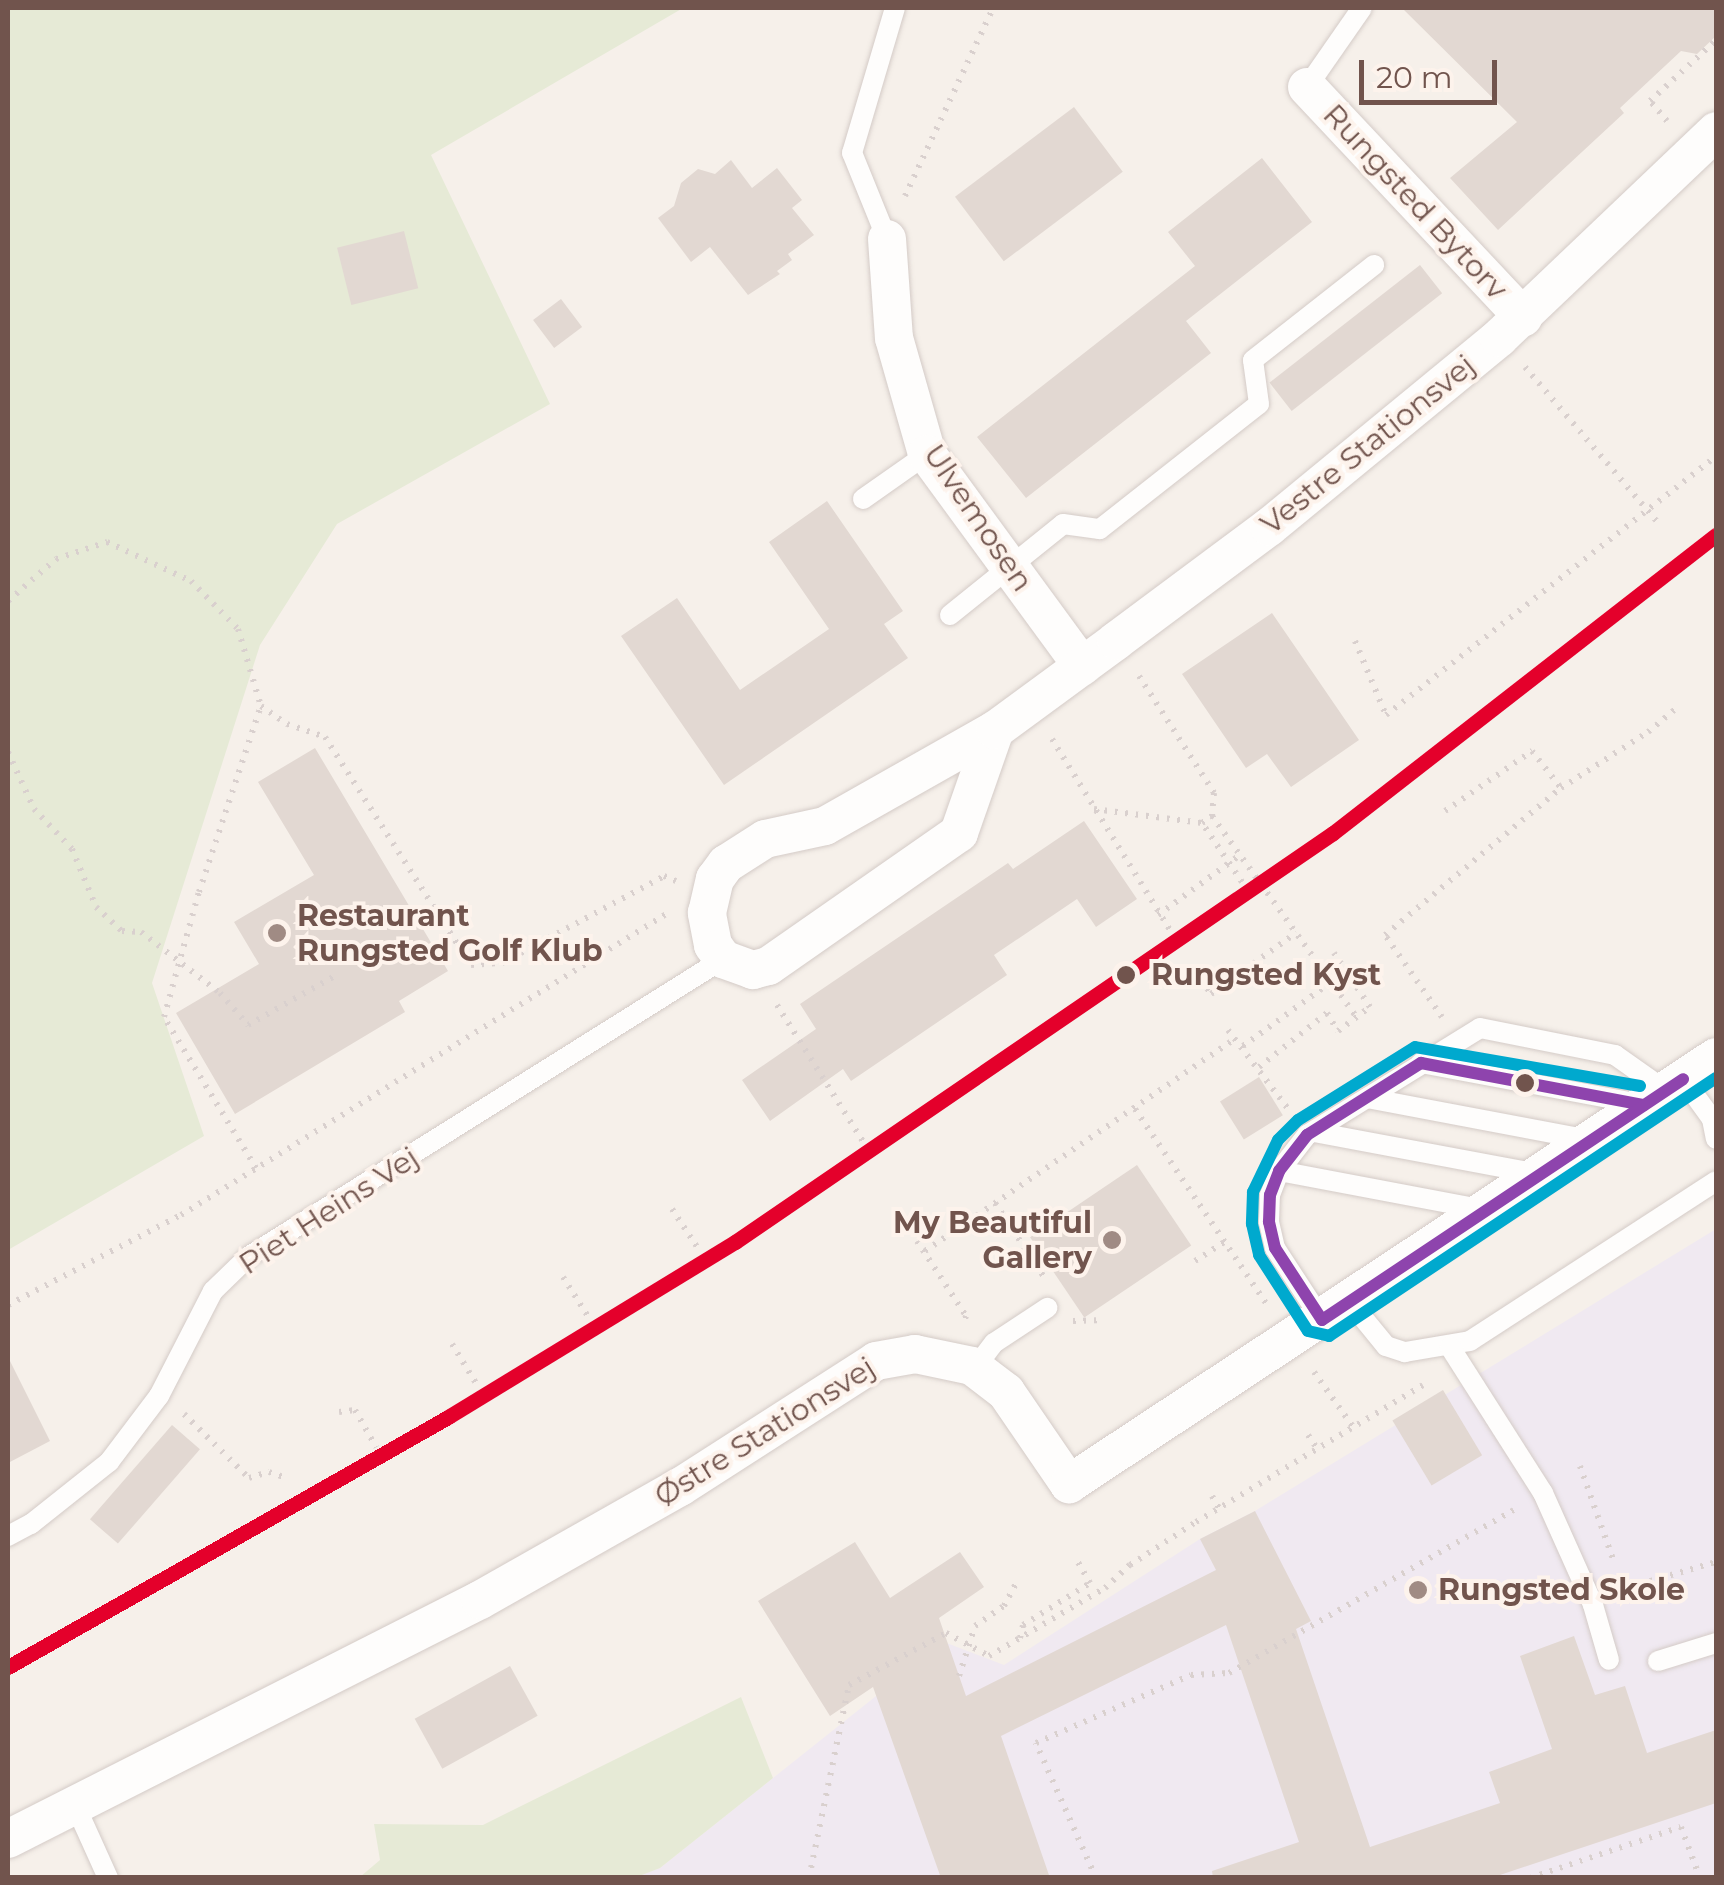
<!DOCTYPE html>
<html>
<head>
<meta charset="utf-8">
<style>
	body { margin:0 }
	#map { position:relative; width:1724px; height:1885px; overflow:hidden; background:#f6f0ea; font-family:Montserrat,sans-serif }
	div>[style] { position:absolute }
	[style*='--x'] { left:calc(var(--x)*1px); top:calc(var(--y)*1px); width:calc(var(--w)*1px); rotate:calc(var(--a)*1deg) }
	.education>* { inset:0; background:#f0e9f1 }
	.green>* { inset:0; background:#e6ead6 }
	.building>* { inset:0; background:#e2d8d2; transform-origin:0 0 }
	.path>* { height:6px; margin-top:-3px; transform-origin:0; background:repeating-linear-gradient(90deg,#d9d0ce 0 2.5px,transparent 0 10.5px) }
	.roads { filter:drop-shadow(0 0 2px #d4cbc7) drop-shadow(0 0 2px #d4cbc7) }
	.service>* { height:20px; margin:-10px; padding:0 10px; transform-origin:10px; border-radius:10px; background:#fefdfc }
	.minor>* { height:38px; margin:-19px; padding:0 19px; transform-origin:19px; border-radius:19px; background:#fefdfc }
	.bus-1>* { height:12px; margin:-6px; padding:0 6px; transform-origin:6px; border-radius:6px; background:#8e44ad }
	.bus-2>* { height:12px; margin:-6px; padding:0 6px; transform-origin:6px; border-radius:6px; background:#00a9ce }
	.rail-1>* { height:15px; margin:-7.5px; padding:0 7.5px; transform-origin:7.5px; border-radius:7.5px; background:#e4002b }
	.dots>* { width:28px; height:28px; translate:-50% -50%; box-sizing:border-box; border:5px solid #fdf3ec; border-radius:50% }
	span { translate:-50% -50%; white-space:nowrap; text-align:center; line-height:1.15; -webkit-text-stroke:8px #fdf3ec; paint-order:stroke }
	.street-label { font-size:30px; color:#71544d }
	.poi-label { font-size:30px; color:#71544d; font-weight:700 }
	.left { translate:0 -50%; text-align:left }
	.right { translate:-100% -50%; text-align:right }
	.stop-label { font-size:30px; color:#71544d; font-weight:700 }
	.frame { position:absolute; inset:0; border:10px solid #71544d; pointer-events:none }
	.scale { position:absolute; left:1359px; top:60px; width:138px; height:45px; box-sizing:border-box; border:5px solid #71544d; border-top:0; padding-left:12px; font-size:30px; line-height:35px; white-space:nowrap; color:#71544d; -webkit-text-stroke:8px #fdf3ec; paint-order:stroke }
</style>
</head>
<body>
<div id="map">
	<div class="education">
		<i style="clip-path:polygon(1716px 1229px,1716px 1877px,634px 1878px,660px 1868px,944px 1642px,1004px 1665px,1200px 1539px,1255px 1511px)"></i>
	</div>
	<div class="green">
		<i style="clip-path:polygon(8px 8px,683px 8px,431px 155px,550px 404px,337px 524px,260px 645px,152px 983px,204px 1136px,8px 1250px)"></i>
		<i style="clip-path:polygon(741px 1697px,773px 1778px,660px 1868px,634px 1878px,360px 1877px,380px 1860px,374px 1824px,483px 1825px)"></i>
	</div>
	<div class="building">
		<i style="clip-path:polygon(1402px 8px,1716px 8px,1716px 36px,1697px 54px,1681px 51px,1620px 108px,1624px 113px,1498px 230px,1450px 178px,1517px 122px)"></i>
		<i style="left:1074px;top:107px;width:81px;height:149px;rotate:53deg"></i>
		<i style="clip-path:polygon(1262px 158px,1312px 222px,1186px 321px,1211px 353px,1026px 498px,977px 437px,1195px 266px,1168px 232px)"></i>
		<i style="clip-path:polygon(731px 160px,752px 188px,777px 168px,802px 200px,792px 208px,814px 235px,788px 254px,792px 260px,777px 271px,780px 274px,748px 295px,710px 247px,691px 262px,658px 218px,674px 206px,681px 183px,698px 169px,715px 174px)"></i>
		<i style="left:404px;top:231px;width:59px;height:69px;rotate:76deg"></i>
		<i style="left:1420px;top:265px;width:36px;height:191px;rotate:52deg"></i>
		<i style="left:561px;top:299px;width:35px;height:35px;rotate:53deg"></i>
		<i style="clip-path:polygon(827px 501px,903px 611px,884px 624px,908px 658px,724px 785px,621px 636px,677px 598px,740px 690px,829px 629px,769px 542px)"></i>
		<i style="clip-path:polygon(1272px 613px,1359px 740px,1291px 787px,1267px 754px,1246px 768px,1182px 674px)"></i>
		<i style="clip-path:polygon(315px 748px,448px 971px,399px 1001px,405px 1012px,235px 1114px,176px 1013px,259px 964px,234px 922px,314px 875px,258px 782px)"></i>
		<i style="clip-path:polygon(1084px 821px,1137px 899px,1096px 927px,1077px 899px,994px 955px,1007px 975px,851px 1081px,843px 1069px,770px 1121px,742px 1080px,816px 1029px,800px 1004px,1008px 863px,1013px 869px)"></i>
		<i style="left:1259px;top:1077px;width:45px;height:46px;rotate:58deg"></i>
		<i style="left:1137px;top:1165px;width:97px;height:129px;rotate:56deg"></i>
		<i style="clip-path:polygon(8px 1357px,50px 1441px,8px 1463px)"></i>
		<i style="left:1443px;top:1390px;width:76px;height:59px;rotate:59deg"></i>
		<i style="left:172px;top:1425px;width:37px;height:125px;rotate:41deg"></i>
		<i style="clip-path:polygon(1255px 1511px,1311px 1621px,1296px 1629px,1370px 1847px,1500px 1803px,1489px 1772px,1552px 1749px,1520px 1656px,1574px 1636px,1595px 1695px,1625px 1686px,1647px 1753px,1716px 1730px,1716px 1803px,1491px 1878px,1213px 1878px,1212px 1871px,1299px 1842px,1226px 1625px,1001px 1736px,1050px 1878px,941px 1878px,873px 1687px,830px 1716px,758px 1601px,855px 1542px,890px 1598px,960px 1552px,984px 1587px,939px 1618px,966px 1696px,1216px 1570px,1200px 1539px)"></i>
		<i style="left:510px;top:1666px;width:57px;height:109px;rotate:61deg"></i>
	</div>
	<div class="path">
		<i style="--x:1667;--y:121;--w:26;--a:-130"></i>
		<i style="--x:1650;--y:101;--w:90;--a:-42.7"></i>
		<i style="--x:905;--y:196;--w:208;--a:-64.9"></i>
		<i style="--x:1525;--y:367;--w:209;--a:49.5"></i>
		<i style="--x:8;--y:601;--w:64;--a:-41.2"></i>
		<i style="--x:56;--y:559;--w:54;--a:-18.4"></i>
		<i style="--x:107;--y:542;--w:93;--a:24.9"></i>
		<i style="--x:191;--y:581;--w:67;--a:45.6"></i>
		<i style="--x:238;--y:629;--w:80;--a:73.4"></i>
		<i style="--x:261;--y:706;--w:32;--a:35"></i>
		<i style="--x:287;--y:724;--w:40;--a:18.9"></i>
		<i style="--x:325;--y:737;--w:271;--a:57.4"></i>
		<i style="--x:471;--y:965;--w:31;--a:-4"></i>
		<i style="--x:502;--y:963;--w:184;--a:-28.2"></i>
		<i style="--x:664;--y:876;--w:13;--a:23"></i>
		<i style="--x:1355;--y:641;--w:80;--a:67.3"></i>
		<i style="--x:1386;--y:715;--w:420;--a:-38.1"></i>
		<i style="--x:1139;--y:676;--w:139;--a:57.3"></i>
		<i style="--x:1214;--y:793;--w:23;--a:95"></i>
		<i style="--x:1052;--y:739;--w:228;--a:58.3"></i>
		<i style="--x:8;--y:752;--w:63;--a:65.5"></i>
		<i style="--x:34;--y:809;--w:55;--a:46.5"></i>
		<i style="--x:72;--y:849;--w:63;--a:67.5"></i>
		<i style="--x:96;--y:907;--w:35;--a:43"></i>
		<i style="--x:122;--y:931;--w:19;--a:3"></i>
		<i style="--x:141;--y:932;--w:100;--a:37.7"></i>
		<i style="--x:220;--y:993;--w:43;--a:48.8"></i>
		<i style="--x:248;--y:1025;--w:103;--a:-29.5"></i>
		<i style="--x:1094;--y:809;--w:109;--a:7.4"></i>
		<i style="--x:1445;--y:811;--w:106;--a:-34.6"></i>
		<i style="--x:1532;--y:751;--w:47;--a:51.9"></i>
		<i style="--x:1242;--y:882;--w:71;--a:-124.1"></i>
		<i style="--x:1202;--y:823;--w:12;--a:-35"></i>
		<i style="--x:1212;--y:816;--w:249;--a:54.3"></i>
		<i style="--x:1158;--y:915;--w:102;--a:-36.2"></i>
		<i style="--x:1201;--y:980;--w:17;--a:54"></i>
		<i style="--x:1211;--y:994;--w:105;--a:-35.7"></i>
		<i style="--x:777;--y:1005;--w:163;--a:57.8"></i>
		<i style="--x:1442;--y:1017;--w:100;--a:-124.8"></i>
		<i style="--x:1385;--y:935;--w:229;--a:-39.9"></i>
		<i style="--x:1561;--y:788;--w:103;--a:-32.8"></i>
		<i style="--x:1648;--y:732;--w:35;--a:-40"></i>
		<i style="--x:1228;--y:1030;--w:101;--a:52.7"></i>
		<i style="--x:1243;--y:1046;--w:109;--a:-36"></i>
		<i style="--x:1259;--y:1067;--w:87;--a:-38.5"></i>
		<i style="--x:1327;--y:1013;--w:21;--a:59"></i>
		<i style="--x:1338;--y:1031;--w:40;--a:-37"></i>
		<i style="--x:1370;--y:1007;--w:65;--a:-123.7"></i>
		<i style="--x:1135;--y:1109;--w:236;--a:56"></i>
		<i style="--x:256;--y:1168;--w:177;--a:-121.4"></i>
		<i style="--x:164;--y:1017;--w:130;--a:-74.4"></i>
		<i style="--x:199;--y:892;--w:196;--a:-71.6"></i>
		<i style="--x:995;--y:1203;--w:89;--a:56.5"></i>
		<i style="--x:672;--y:1209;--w:49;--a:56.6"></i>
		<i style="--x:917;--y:1241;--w:90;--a:56.8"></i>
		<i style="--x:966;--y:1316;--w:9;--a:111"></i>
		<i style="--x:925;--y:1251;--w:377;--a:-34.4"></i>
		<i style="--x:1195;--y:1261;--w:35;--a:-33"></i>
		<i style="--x:563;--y:1277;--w:49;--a:57.6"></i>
		<i style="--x:8;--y:1305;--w:195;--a:-27.5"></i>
		<i style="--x:181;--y:1215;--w:571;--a:-31.82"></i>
		<i style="--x:1073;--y:1321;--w:24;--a:-2"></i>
		<i style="--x:452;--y:1344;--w:52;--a:58.5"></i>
		<i style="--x:1314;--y:1372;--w:69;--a:54.5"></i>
		<i style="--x:339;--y:1412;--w:16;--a:-7"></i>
		<i style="--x:355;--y:1410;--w:43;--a:60.4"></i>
		<i style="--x:184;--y:1414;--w:91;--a:44.6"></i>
		<i style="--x:249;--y:1478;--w:21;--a:-17"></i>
		<i style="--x:269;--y:1472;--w:18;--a:19"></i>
		<i style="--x:1308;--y:1435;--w:18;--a:56"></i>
		<i style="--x:1580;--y:1466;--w:99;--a:70.5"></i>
		<i style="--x:1212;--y:1496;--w:16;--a:60"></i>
		<i style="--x:1620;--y:1590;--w:100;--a:-16.3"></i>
		<i style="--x:1020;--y:1638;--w:13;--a:-77"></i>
		<i style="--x:1023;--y:1625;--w:79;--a:-32.1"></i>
		<i style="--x:1090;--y:1583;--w:30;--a:-120"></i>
		<i style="--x:959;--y:1676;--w:52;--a:-72.3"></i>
		<i style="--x:975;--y:1626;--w:35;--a:-35"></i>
		<i style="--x:1004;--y:1606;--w:30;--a:-62"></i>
		<i style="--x:809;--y:1878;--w:197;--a:-78.3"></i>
		<i style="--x:849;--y:1685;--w:110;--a:-28.2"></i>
		<i style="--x:946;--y:1633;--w:49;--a:28.1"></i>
		<i style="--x:989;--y:1656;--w:134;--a:-30.4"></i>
		<i style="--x:1105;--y:1588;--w:34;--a:-43"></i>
		<i style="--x:1130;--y:1565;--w:79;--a:-33.1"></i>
		<i style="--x:1196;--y:1522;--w:265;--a:-31.1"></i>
		<i style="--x:1096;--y:1878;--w:148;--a:-114"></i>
		<i style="--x:1036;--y:1743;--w:169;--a:-23.7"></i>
		<i style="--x:1191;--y:1675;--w:38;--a:-3"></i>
		<i style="--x:1229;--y:1673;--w:328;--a:-29.8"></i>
		<i style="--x:1530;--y:1878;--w:159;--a:-18.7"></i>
		<i style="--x:1681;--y:1827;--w:54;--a:69.6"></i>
	</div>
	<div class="roads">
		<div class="service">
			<i style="--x:1307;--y:87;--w:96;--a:-55.2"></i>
			<i style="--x:887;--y:239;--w:93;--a:-112.1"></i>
			<i style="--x:852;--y:153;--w:151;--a:-73.5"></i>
			<i style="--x:863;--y:499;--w:78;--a:-35.1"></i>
			<i style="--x:950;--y:615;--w:145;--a:-38.8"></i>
			<i style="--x:1063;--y:524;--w:37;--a:8"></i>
			<i style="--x:1100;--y:529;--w:202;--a:-38.2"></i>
			<i style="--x:1259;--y:404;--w:44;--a:-97.8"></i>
			<i style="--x:1253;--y:360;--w:154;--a:-38.1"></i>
			<i style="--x:1421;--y:1063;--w:223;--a:10.6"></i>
			<i style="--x:1683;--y:1079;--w:49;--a:54.1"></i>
			<i style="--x:1712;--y:1119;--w:20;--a:79"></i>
			<i style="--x:1367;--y:1098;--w:227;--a:10.7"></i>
			<i style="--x:1314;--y:1132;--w:229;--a:10.6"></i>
			<i style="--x:1279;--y:1171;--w:210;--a:10.7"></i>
			<i style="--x:1350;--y:1302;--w:57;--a:50.7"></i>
			<i style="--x:1386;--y:1346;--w:20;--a:18"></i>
			<i style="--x:1405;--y:1352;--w:66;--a:-9.6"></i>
			<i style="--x:1470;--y:1341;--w:293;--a:-33"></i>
			<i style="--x:1322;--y:1320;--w:86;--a:-123.1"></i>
			<i style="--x:1275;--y:1248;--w:27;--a:-103"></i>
			<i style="--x:1269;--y:1222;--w:27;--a:-88"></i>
			<i style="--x:1270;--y:1195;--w:26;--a:-69"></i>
			<i style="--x:1279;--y:1171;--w:46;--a:-52.1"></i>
			<i style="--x:1307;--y:1135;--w:203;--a:-31.7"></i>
			<i style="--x:1480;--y:1028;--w:138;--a:11.3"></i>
			<i style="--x:1615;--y:1055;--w:62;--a:35.2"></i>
			<i style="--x:1450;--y:1347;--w:173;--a:57.5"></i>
			<i style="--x:1543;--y:1493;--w:123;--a:65.9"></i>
			<i style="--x:1593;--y:1605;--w:57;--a:73.8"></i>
			<i style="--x:975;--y:1368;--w:31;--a:-53"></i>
			<i style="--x:994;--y:1343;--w:64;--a:-33.4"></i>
			<i style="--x:8;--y:1536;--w:26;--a:-28"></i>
			<i style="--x:31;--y:1524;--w:100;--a:-38.5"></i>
			<i style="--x:109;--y:1462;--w:83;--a:-52.9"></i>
			<i style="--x:159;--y:1396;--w:118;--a:-62.8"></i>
			<i style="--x:213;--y:1291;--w:49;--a:-44.2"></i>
			<i style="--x:248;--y:1257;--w:561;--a:-32.1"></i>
			<i style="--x:1658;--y:1661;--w:61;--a:-17.2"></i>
			<i style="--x:76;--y:1807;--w:78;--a:65.7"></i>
		</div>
		<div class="minor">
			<i style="--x:1307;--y:87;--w:316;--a:46.8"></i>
			<i style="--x:887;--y:239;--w:99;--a:86"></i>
			<i style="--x:894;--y:338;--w:121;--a:74.1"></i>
			<i style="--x:927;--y:454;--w:263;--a:53.8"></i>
			<i style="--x:995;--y:730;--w:109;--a:109.3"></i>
			<i style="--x:959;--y:833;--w:233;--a:145.1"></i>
			<i style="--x:768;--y:966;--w:16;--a:165"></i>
			<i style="--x:753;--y:970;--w:32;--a:-160"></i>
			<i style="--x:723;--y:959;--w:17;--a:-126"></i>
			<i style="--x:713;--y:945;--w:33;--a:-101"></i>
			<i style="--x:707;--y:913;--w:35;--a:-77"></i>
			<i style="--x:715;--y:879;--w:19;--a:-54"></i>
			<i style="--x:726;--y:864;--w:46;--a:-32.7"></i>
			<i style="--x:765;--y:839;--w:61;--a:-12.2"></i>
			<i style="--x:825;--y:826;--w:195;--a:-29.5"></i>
			<i style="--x:995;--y:730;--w:150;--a:-36.3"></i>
			<i style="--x:1116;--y:641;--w:191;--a:-36.7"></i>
			<i style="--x:1269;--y:527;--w:298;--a:-39.4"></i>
			<i style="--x:1499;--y:338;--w:300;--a:-43.6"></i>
			<i style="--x:8;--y:1839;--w:529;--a:-26.86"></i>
			<i style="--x:480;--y:1600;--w:230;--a:-29.5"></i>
			<i style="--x:680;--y:1487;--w:233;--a:-32.7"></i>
			<i style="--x:876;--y:1361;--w:40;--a:-10"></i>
			<i style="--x:915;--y:1354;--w:58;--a:11.9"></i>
			<i style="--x:972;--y:1366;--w:43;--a:37.4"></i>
			<i style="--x:1006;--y:1392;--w:112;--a:55.6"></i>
			<i style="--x:1069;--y:1484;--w:775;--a:-33.42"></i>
		</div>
	</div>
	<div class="bus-1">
		<i style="--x:1322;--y:1320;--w:86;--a:-123.1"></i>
		<i style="--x:1275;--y:1248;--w:27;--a:-103"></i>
		<i style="--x:1269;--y:1222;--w:27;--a:-88"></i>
		<i style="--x:1270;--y:1195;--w:26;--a:-69"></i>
		<i style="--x:1279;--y:1171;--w:46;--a:-52.1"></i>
		<i style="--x:1307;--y:1135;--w:135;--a:-32.3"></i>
		<i style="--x:1421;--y:1063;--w:227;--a:10.7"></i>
		<i style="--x:1322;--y:1320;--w:434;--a:-33.7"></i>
	</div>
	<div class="bus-2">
		<i style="--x:1640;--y:1086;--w:228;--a:-170.2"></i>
		<i style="--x:1415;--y:1047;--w:138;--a:148"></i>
		<i style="--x:1298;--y:1120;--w:28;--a:135"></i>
		<i style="--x:1278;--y:1140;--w:58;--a:115.7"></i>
		<i style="--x:1253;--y:1192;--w:32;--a:92"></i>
		<i style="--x:1252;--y:1224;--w:32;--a:77"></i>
		<i style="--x:1259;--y:1255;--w:90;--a:57.2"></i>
		<i style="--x:1308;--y:1331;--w:22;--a:13"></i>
		<i style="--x:1329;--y:1336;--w:465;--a:-33.7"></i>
	</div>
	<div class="rail-1">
		<i style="--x:8;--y:1667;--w:506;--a:-29.6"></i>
		<i style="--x:448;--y:1417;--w:336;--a:-31.4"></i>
		<i style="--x:735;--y:1242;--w:724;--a:-34.37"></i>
		<i style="--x:1333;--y:833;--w:485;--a:-37.9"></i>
	</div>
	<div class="dots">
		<i style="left:277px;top:933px;background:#a08b84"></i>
		<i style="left:1126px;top:975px;background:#71544d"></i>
		<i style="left:1525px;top:1083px;background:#71544d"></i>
		<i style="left:1112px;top:1240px;background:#a08b84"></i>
		<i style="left:1418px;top:1590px;background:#a08b84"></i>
	</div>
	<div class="street-label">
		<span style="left:1415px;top:202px;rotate:47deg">Rungsted Bytorv</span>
		<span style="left:1368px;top:445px;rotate:-39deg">Vestre Stationsvej</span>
		<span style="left:978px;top:518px;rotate:56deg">Ulvemosen</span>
		<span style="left:329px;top:1211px;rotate:-33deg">Piet Heins Vej</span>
		<span style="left:765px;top:1432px;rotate:-32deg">Østre Stationsvej</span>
	</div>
	<div class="poi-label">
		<span class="left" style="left:297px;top:933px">Restaurant<br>Rungsted Golf Klub</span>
		<span class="right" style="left:1092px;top:1240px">My Beautiful<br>Gallery</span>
		<span class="left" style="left:1438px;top:1590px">Rungsted Skole</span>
	</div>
	<div class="stop-label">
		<span class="left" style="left:1151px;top:975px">Rungsted Kyst</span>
	</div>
	<div class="frame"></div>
	<div class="scale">20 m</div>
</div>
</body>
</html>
